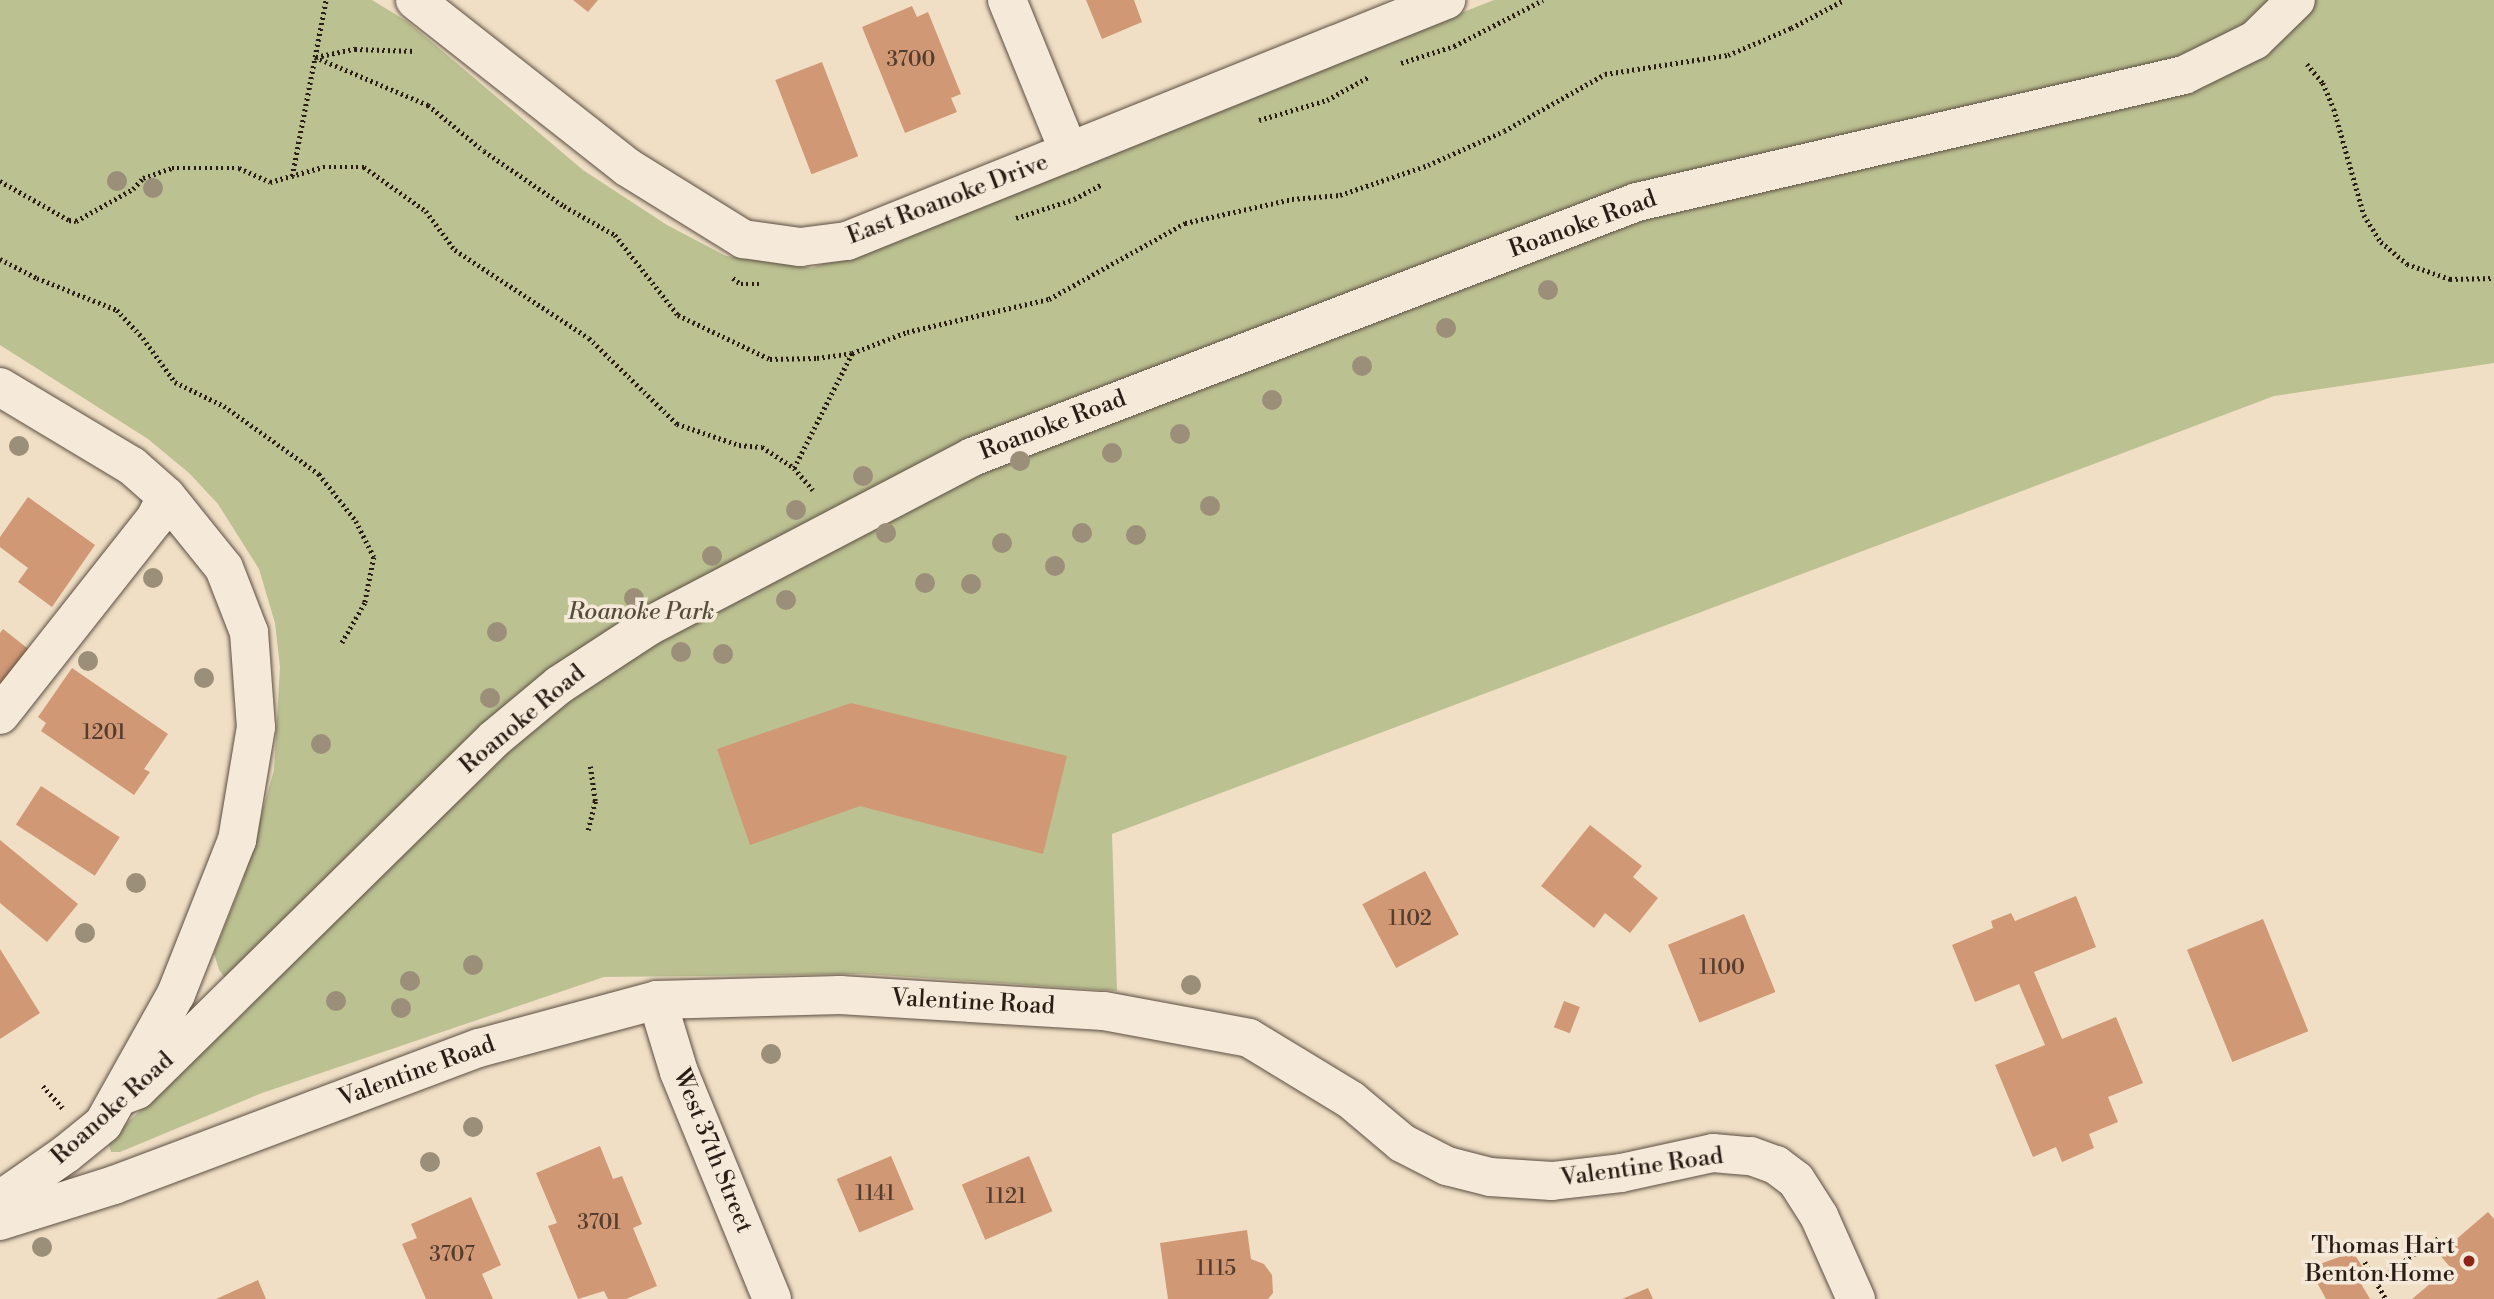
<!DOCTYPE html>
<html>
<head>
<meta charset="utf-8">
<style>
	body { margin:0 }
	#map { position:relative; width:2494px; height:1299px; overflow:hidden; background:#f0dfc5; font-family:"Libre Bodoni",serif }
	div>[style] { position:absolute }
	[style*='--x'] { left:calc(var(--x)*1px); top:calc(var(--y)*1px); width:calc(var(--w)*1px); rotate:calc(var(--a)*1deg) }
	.green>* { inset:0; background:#bcc192 }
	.building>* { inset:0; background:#d09875; transform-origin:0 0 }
	.path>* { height:4.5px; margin-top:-2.25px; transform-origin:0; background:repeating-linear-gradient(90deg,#2a1d16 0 2px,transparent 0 5.5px) }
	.roads { filter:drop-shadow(0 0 2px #5c4e42) drop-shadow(0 0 2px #5c4e42) }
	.minor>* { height:38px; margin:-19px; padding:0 19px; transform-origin:19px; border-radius:19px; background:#f5ead9 }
	.trees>* { width:20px; height:20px; margin:-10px; border-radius:50%; background:#9b8f79 }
	.dots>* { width:19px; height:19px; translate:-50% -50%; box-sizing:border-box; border:4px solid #f5ead9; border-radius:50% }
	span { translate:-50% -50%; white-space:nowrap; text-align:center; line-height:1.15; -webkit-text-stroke:7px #f5ead9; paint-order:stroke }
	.number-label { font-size:21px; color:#543c2e }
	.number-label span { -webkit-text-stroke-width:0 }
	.street-label { font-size:24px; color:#2a1d16 }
	.park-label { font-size:24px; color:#564e3b; font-style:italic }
	.poi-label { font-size:24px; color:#2a1d16 }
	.right { translate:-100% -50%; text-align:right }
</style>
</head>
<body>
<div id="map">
	<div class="green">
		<i style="clip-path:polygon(0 0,372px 0,408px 22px,583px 170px,667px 225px,726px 256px,812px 268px,1494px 0,2494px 0,2494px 363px,2274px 396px,1112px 834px,1117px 991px,864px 974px,604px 977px,262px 1093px,120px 1152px,111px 1152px,108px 1141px,249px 1008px,219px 970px,214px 953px,242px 883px,274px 770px,280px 667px,275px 623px,259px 569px,218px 504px,189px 473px,148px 439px,0 345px)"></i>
	</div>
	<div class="building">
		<i style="clip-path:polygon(573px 0,598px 0,588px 12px)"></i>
		<i style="clip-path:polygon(1086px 0,1134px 0,1142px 22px,1102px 39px)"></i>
		<i style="clip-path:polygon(912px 6px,917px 17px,928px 12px,961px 94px,951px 98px,957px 112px,905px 133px,862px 27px)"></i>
		<i style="left:822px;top:62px;width:101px;height:50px;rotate:69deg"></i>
		<i style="clip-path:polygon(28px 497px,95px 545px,52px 607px,18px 582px,28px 568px,0 547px,0 537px)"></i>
		<i style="clip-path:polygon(3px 629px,36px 655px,0 694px,0 633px)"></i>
		<i style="clip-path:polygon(72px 668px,168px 734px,144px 769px,150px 772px,134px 795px,41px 731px,46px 723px,38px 717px)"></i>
		<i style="clip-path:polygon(851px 703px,1067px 756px,1043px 854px,860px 806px,750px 845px,717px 749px)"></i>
		<i style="left:41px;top:786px;width:94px;height:46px;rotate:33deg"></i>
		<i style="clip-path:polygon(1590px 825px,1642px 866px,1633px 877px,1658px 898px,1630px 933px,1605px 913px,1594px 928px,1541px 886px)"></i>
		<i style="clip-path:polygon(0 840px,78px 904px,47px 942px,0 903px)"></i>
		<i style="left:1425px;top:871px;width:72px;height:71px;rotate:62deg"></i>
		<i style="clip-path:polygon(2076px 896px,2096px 947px,2034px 972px,2062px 1039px,2116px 1017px,2143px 1083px,2108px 1097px,2118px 1122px,2089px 1134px,2094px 1148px,2062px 1162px,2056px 1147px,2033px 1157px,1995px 1065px,2045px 1045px,2019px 984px,1975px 1002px,1952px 945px,1993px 928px,1991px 921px,2011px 913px,2015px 921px)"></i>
		<i style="left:1744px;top:914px;width:84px;height:82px;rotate:68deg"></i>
		<i style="left:2263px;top:919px;width:121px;height:82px;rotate:68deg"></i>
		<i style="clip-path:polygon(0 949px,40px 1013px,0 1039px)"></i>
		<i style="left:1564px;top:1001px;width:17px;height:28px;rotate:21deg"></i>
		<i style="clip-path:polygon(600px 1146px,613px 1179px,622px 1176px,642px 1224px,633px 1228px,657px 1286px,626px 1299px,608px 1299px,604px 1291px,578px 1299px,548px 1226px,557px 1223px,536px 1173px)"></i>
		<i style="left:891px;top:1156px;width:58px;height:59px;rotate:67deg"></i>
		<i style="left:1029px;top:1156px;width:60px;height:73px;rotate:67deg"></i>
		<i style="clip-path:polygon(471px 1197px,501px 1265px,482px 1274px,493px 1299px,426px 1299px,402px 1244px,417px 1238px,411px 1224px)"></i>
		<i style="clip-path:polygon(2488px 1212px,2494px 1219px,2494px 1299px,2412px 1299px,2450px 1267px,2439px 1254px)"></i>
		<i style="clip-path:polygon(1247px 1230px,1251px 1259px,1264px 1264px,1272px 1275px,1273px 1293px,1268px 1299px,1168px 1299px,1160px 1243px)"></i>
		<i style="clip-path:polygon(2353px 1252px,2369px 1277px,2360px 1282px,2370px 1299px,2326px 1299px,2309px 1268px)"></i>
		<i style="clip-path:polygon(258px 1280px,266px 1299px,216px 1299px)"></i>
		<i style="clip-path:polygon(1648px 1288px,1653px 1299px,1622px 1299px)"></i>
	</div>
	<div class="path">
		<i style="--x:315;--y:57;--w:123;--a:23"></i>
		<i style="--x:428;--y:105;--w:72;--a:39.4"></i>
		<i style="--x:484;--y:151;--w:97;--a:34.5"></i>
		<i style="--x:564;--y:206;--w:59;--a:29.6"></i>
		<i style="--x:615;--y:235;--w:102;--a:51.8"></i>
		<i style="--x:678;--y:315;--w:102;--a:25.6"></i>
		<i style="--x:770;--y:359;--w:47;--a:-1.2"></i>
		<i style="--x:817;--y:358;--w:35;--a:-8"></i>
		<i style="--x:852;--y:353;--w:59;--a:-20.9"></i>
		<i style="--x:907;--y:332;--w:146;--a:-13.1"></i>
		<i style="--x:1049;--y:299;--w:156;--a:-29.2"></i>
		<i style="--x:1185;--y:223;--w:110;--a:-12.6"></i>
		<i style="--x:1292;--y:199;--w:48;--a:-4.8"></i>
		<i style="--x:1340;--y:195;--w:93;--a:-18.8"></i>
		<i style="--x:1428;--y:165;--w:83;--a:-24.1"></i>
		<i style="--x:1504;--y:131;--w:116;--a:-29.4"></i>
		<i style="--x:1605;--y:74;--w:124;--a:-8.8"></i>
		<i style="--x:1728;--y:55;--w:69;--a:-23.2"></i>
		<i style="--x:1791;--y:28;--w:60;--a:-27.8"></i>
		<i style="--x:316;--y:57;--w:40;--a:-12"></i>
		<i style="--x:355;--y:49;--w:60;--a:1.9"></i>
		<i style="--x:1401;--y:63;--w:56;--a:-17.8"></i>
		<i style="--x:1454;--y:46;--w:100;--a:-27.3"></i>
		<i style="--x:2307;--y:64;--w:25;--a:50"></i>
		<i style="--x:2323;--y:83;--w:28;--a:67"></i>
		<i style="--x:2334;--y:109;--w:110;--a:74.2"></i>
		<i style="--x:2364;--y:215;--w:32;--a:58"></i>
		<i style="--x:2381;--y:242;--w:34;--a:40"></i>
		<i style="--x:2407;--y:264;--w:46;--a:19.2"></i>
		<i style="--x:2450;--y:279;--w:44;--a:-1.3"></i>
		<i style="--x:1259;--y:120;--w:71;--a:-16.4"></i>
		<i style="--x:1327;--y:100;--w:49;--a:-29.2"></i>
		<i style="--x:292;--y:176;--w:179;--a:-79.1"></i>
		<i style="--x:0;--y:181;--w:79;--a:29.5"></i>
		<i style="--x:69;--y:220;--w:7;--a:8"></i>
		<i style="--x:76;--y:221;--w:65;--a:-29.3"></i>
		<i style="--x:133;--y:189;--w:15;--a:-48"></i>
		<i style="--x:143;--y:178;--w:31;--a:-19"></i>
		<i style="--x:172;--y:168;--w:67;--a:0"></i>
		<i style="--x:239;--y:168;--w:34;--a:24"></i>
		<i style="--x:270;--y:182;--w:55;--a:-15.8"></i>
		<i style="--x:323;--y:167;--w:41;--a:0"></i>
		<i style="--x:364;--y:167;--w:76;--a:35.4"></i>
		<i style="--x:426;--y:211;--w:49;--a:53.4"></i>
		<i style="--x:455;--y:250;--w:160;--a:33.3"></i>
		<i style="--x:589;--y:338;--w:123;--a:44.3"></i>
		<i style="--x:677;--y:424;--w:65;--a:18.7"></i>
		<i style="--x:739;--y:445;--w:23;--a:5"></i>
		<i style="--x:762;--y:447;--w:38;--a:33"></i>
		<i style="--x:794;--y:468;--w:29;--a:49"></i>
		<i style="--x:1016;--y:218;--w:61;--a:-18.1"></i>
		<i style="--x:1074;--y:199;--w:32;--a:-28"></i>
		<i style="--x:0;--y:259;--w:42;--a:27.2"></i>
		<i style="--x:37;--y:278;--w:86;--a:21.8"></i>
		<i style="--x:117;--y:310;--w:38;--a:47"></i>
		<i style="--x:143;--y:338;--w:54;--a:54"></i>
		<i style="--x:175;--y:382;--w:55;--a:26.1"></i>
		<i style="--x:224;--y:406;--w:117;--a:35.6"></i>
		<i style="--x:319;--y:474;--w:60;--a:51.8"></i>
		<i style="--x:356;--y:521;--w:40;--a:63.4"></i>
		<i style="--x:374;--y:557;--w:47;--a:101.1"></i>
		<i style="--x:365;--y:603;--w:46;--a:119.9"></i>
		<i style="--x:733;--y:278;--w:10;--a:37"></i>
		<i style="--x:741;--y:284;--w:20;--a:0"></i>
		<i style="--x:794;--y:468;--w:129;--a:-63.2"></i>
		<i style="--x:588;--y:830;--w:30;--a:-76"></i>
		<i style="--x:595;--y:801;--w:35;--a:-98"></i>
		<i style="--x:43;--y:1086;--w:31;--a:48"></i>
		<i style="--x:2365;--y:1262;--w:43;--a:60.4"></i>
		<i style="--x:2378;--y:1284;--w:24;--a:-45"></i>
		<i style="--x:2395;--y:1267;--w:54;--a:-33.7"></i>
	</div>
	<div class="roads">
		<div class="minor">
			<i style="--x:415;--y:0;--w:270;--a:38.2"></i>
			<i style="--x:627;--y:167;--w:137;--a:31.8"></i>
			<i style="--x:743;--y:239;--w:58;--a:8"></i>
			<i style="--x:800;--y:247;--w:47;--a:-7.3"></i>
			<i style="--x:847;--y:241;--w:646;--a:-21.92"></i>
			<i style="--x:1007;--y:0;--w:164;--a:67.8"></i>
			<i style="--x:0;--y:387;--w:154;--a:30.9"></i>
			<i style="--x:132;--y:466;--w:45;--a:41.4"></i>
			<i style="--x:166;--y:496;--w:92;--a:51.1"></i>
			<i style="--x:224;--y:568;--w:69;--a:68.7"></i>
			<i style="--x:249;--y:632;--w:95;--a:85.8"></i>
			<i style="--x:256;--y:727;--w:115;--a:99.5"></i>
			<i style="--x:237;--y:840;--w:166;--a:111.6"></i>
			<i style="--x:176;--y:994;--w:149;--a:119.3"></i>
			<i style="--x:103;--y:1124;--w:48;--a:141"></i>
			<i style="--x:66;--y:1154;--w:80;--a:145.1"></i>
			<i style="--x:0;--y:715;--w:250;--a:-51.7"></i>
			<i style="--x:155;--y:519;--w:25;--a:-64"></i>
			<i style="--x:657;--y:1000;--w:75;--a:73"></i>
			<i style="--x:679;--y:1072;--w:245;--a:67.7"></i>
			<i style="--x:121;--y:1096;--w:17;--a:-21"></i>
			<i style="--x:137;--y:1090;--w:501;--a:-44.51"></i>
			<i style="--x:494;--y:739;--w:85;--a:-39.7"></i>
			<i style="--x:559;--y:685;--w:108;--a:-33.2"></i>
			<i style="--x:649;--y:626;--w:365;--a:-27.6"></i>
			<i style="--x:972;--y:457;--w:712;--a:-20.98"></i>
			<i style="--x:1637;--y:202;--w:562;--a:-13.07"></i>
			<i style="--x:2184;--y:75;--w:79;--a:-26.2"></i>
			<i style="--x:2255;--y:40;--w:57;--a:-44.3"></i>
			<i style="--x:0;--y:1221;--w:120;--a:-17.5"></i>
			<i style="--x:114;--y:1185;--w:390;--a:-20.6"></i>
			<i style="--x:479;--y:1048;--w:184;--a:-15.1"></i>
			<i style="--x:657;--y:1000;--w:183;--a:-1.6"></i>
			<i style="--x:840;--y:995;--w:264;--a:3.5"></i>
			<i style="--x:1104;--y:1011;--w:147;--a:10.5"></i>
			<i style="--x:1249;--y:1038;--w:119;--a:31.3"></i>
			<i style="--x:1351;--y:1100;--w:67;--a:40.1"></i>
			<i style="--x:1402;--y:1143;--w:51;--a:27.1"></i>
			<i style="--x:1447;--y:1166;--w:44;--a:14.3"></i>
			<i style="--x:1490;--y:1177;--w:62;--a:3.7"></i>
			<i style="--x:1552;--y:1181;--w:69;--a:-6.6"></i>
			<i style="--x:1621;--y:1173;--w:94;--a:-12.3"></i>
			<i style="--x:1713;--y:1153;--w:38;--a:5"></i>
			<i style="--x:1751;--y:1156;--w:27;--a:20"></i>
			<i style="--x:1776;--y:1165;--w:25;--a:37"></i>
			<i style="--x:1796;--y:1180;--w:43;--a:57.4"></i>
			<i style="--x:1819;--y:1216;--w:91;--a:66"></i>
		</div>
	</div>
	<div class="trees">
		<i style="left:117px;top:181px"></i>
		<i style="left:153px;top:188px"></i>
		<i style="left:1548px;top:290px"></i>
		<i style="left:1446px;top:328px"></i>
		<i style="left:1362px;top:366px"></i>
		<i style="left:1272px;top:400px"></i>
		<i style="left:1180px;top:434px"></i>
		<i style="left:19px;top:446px"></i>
		<i style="left:1112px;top:453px"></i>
		<i style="left:1020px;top:461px"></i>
		<i style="left:863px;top:476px"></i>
		<i style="left:1210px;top:506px"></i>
		<i style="left:796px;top:510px"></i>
		<i style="left:886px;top:533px"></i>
		<i style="left:1082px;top:533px"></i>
		<i style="left:1136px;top:535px"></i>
		<i style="left:1002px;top:543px"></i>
		<i style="left:712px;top:556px"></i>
		<i style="left:1055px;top:566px"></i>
		<i style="left:153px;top:578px"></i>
		<i style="left:925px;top:583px"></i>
		<i style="left:971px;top:584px"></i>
		<i style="left:634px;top:598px"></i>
		<i style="left:786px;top:600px"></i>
		<i style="left:497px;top:632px"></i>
		<i style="left:681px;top:652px"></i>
		<i style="left:723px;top:654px"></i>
		<i style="left:88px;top:661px"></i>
		<i style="left:204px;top:678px"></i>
		<i style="left:490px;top:698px"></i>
		<i style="left:321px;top:744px"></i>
		<i style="left:136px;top:883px"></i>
		<i style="left:85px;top:933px"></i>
		<i style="left:473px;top:965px"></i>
		<i style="left:410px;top:981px"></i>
		<i style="left:1191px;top:985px"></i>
		<i style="left:336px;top:1001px"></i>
		<i style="left:401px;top:1008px"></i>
		<i style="left:771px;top:1054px"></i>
		<i style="left:473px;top:1127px"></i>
		<i style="left:430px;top:1162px"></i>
		<i style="left:42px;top:1247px"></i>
	</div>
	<div class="dots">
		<i style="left:2469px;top:1261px;background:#8f2418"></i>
	</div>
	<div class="number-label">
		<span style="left:911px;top:60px">3700</span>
		<span style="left:104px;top:733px">1201</span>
		<span style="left:1410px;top:919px">1102</span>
		<span style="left:1722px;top:968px">1100</span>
		<span style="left:875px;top:1194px">1141</span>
		<span style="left:1006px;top:1197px">1121</span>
		<span style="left:599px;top:1223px">3701</span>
		<span style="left:452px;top:1255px">3707</span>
		<span style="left:1216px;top:1269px">1115</span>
	</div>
	<div class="street-label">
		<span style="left:948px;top:200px;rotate:-21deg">East Roanoke Drive</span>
		<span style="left:1583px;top:225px;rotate:-20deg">Roanoke Road</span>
		<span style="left:1053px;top:426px;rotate:-21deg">Roanoke Road</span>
		<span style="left:523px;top:720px;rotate:-40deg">Roanoke Road</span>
		<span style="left:973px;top:1003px;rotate:3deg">Valentine Road</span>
		<span style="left:417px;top:1072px;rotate:-20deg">Valentine Road</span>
		<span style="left:113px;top:1109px;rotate:-42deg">Roanoke Road</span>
		<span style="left:712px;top:1151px;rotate:68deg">West 37th Street</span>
		<span style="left:1642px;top:1168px;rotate:-8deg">Valentine Road</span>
	</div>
	<div class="park-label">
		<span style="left:641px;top:613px">Roanoke Park</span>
	</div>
	<div class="poi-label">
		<span class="right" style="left:2455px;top:1261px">Thomas Hart<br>Benton Home</span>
	</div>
</div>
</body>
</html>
